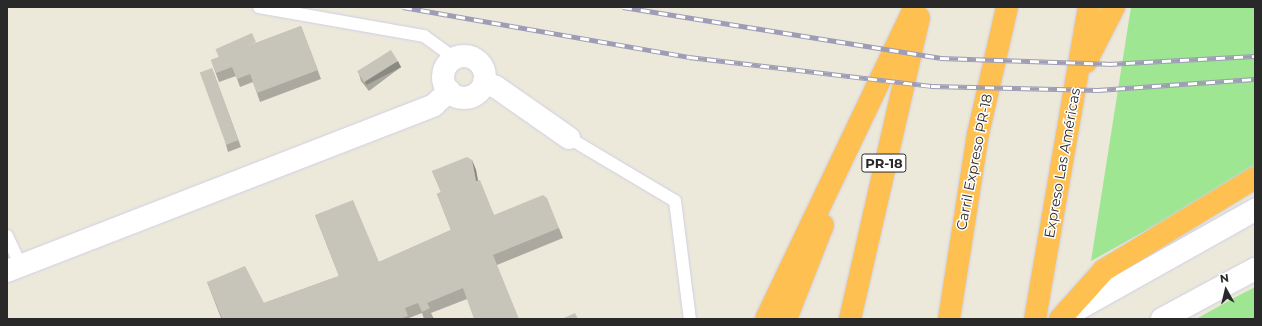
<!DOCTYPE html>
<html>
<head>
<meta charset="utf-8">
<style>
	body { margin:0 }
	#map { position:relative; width:1262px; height:326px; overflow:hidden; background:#ece8da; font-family:Montserrat,sans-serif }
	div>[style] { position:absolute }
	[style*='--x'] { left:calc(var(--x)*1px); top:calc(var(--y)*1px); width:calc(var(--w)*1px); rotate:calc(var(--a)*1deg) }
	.green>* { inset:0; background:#9fe693 }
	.roads { filter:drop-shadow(0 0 1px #cfcfe3) drop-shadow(0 0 1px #cfcfe3) }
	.service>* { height:12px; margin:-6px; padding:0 6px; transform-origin:6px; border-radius:6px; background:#fff }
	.minor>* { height:22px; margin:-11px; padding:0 11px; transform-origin:11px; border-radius:11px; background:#fff }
	.minor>.ring { margin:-11px; padding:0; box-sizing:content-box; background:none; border:22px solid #fff; border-radius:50% }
	.secondary>* { height:22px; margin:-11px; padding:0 11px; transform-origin:11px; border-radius:11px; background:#fff }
	.motorway>* { height:22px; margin:-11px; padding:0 11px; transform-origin:11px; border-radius:11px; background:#ffc052 }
	.rail>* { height:4.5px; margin-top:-2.25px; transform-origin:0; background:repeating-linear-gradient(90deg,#fff 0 9px,#9e9db5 0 18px); box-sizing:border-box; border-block:1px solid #9e9db5 }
	.wall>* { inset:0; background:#aba99f }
	.shaded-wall>* { inset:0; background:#8b8a82; transform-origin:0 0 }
	.building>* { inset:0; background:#c7c5b9; transform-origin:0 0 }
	span { translate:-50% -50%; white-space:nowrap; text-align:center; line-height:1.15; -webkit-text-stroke:3px #fff; paint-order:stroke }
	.shield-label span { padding:1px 3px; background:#fff; border:1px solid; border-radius:3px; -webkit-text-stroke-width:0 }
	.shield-label { font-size:13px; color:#292929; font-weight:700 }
	.street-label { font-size:14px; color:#292929 }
	.frame { position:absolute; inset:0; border:8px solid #292929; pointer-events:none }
	.north { position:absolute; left:1206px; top:270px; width:40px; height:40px; -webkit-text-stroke:3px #fff; paint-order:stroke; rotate:352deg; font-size:11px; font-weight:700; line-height:16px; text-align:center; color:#292929 }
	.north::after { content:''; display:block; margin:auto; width:14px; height:18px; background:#292929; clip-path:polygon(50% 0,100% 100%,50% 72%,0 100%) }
</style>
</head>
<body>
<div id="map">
	<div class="green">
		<i style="clip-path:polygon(1131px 7px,1255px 7px,1255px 170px,1091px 261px)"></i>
		<i style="clip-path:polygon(1255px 287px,1255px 319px,1196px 319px,1232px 299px)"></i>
	</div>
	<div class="roads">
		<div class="service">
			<i style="--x:259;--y:7;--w:168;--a:10"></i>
			<i style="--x:424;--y:36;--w:37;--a:36"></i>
			<i style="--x:569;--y:138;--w:123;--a:30.7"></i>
			<i style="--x:675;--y:201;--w:119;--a:82.8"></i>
			<i style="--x:7;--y:236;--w:33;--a:65"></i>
		</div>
		<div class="minor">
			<i class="ring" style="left:443px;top:56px;width:20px;height:20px"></i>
			<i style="--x:484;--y:82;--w:13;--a:23"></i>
			<i style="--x:496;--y:87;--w:89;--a:34.9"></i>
			<i style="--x:7;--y:271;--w:458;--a:-21.2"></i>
			<i style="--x:434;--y:105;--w:21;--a:-43"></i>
		</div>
		<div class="secondary">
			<i style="--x:1064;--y:317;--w:219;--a:-29.3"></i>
			<i style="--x:1162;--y:319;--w:106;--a:-28.3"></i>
		</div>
		<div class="motorway">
			<i style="--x:1086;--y:62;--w:62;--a:-63"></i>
			<i style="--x:766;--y:319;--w:346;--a:-64.5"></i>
			<i style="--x:786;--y:319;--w:101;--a:-68.5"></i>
			<i style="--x:850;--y:319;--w:309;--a:-77.1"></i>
			<i style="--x:949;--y:319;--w:187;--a:-81.1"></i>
			<i style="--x:978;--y:134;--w:130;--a:-77.1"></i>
			<i style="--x:1035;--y:319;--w:317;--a:-80.2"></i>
			<i style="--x:1060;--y:319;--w:66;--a:-48.1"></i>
			<i style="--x:1104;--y:270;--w:177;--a:-31.4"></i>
		</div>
	</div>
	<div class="rail">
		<i style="--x:403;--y:7;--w:290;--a:9.9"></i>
		<i style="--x:689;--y:57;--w:244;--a:6.8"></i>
		<i style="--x:931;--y:86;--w:167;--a:1.4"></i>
		<i style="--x:1098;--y:90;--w:157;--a:-4"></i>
		<i style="--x:623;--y:7;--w:321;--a:9.1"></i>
		<i style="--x:940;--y:58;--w:168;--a:2"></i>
		<i style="--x:1108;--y:64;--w:147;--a:-3.1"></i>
	</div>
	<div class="wall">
		<i style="clip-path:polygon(301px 26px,321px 79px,260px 102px,253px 82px,240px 87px,236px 76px,219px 82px,211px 60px)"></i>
		<i style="clip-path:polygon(401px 67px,369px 91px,361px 81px,359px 74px)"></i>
		<i style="clip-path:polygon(212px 68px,241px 147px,228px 152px,226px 145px)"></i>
		<i style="clip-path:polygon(472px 160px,476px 170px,478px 181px,494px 215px,559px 228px,563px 238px,497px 265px,467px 299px,431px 313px,434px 319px,424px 319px,422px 313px,409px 318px,409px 319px,219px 319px,221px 318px,207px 282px,264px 303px,339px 276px,315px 215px,379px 262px,451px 230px,437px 194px,441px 192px,432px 171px)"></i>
	</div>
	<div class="shaded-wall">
		<i style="left:398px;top:61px;width:7px;height:39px;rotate:63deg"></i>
		<i style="clip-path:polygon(472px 160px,476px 170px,480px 191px,476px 181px)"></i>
	</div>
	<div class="building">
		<i style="clip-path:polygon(301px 26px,318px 70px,257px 93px,250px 74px,237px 79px,232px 67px,216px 73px,211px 60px)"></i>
		<i style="left:252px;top:33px;width:10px;height:40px;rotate:66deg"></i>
		<i style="left:391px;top:50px;width:13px;height:40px;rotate:58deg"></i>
		<i style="left:212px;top:68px;width:77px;height:13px;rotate:70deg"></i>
		<i style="clip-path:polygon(467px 157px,472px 160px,476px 181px,480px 180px,494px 215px,543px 195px,547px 198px,559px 228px,493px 255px,519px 319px,474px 319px,463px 288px,427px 303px,430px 308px,422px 312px,418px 303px,405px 308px,408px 316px,400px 319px,219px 319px,222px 318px,207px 282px,245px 266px,264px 303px,339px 276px,315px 215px,353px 200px,379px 262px,451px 230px,437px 194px,441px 192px,432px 171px)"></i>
		<i style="clip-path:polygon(575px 313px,578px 319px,562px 319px)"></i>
	</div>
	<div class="shield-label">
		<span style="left:884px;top:163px">PR-18</span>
	</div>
	<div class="street-label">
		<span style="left:974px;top:162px;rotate:-79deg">Carril Expreso PR-18</span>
		<span style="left:1062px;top:163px;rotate:-80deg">Expreso Las Américas</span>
	</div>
	<div class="frame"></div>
	<div class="north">N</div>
</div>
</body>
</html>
